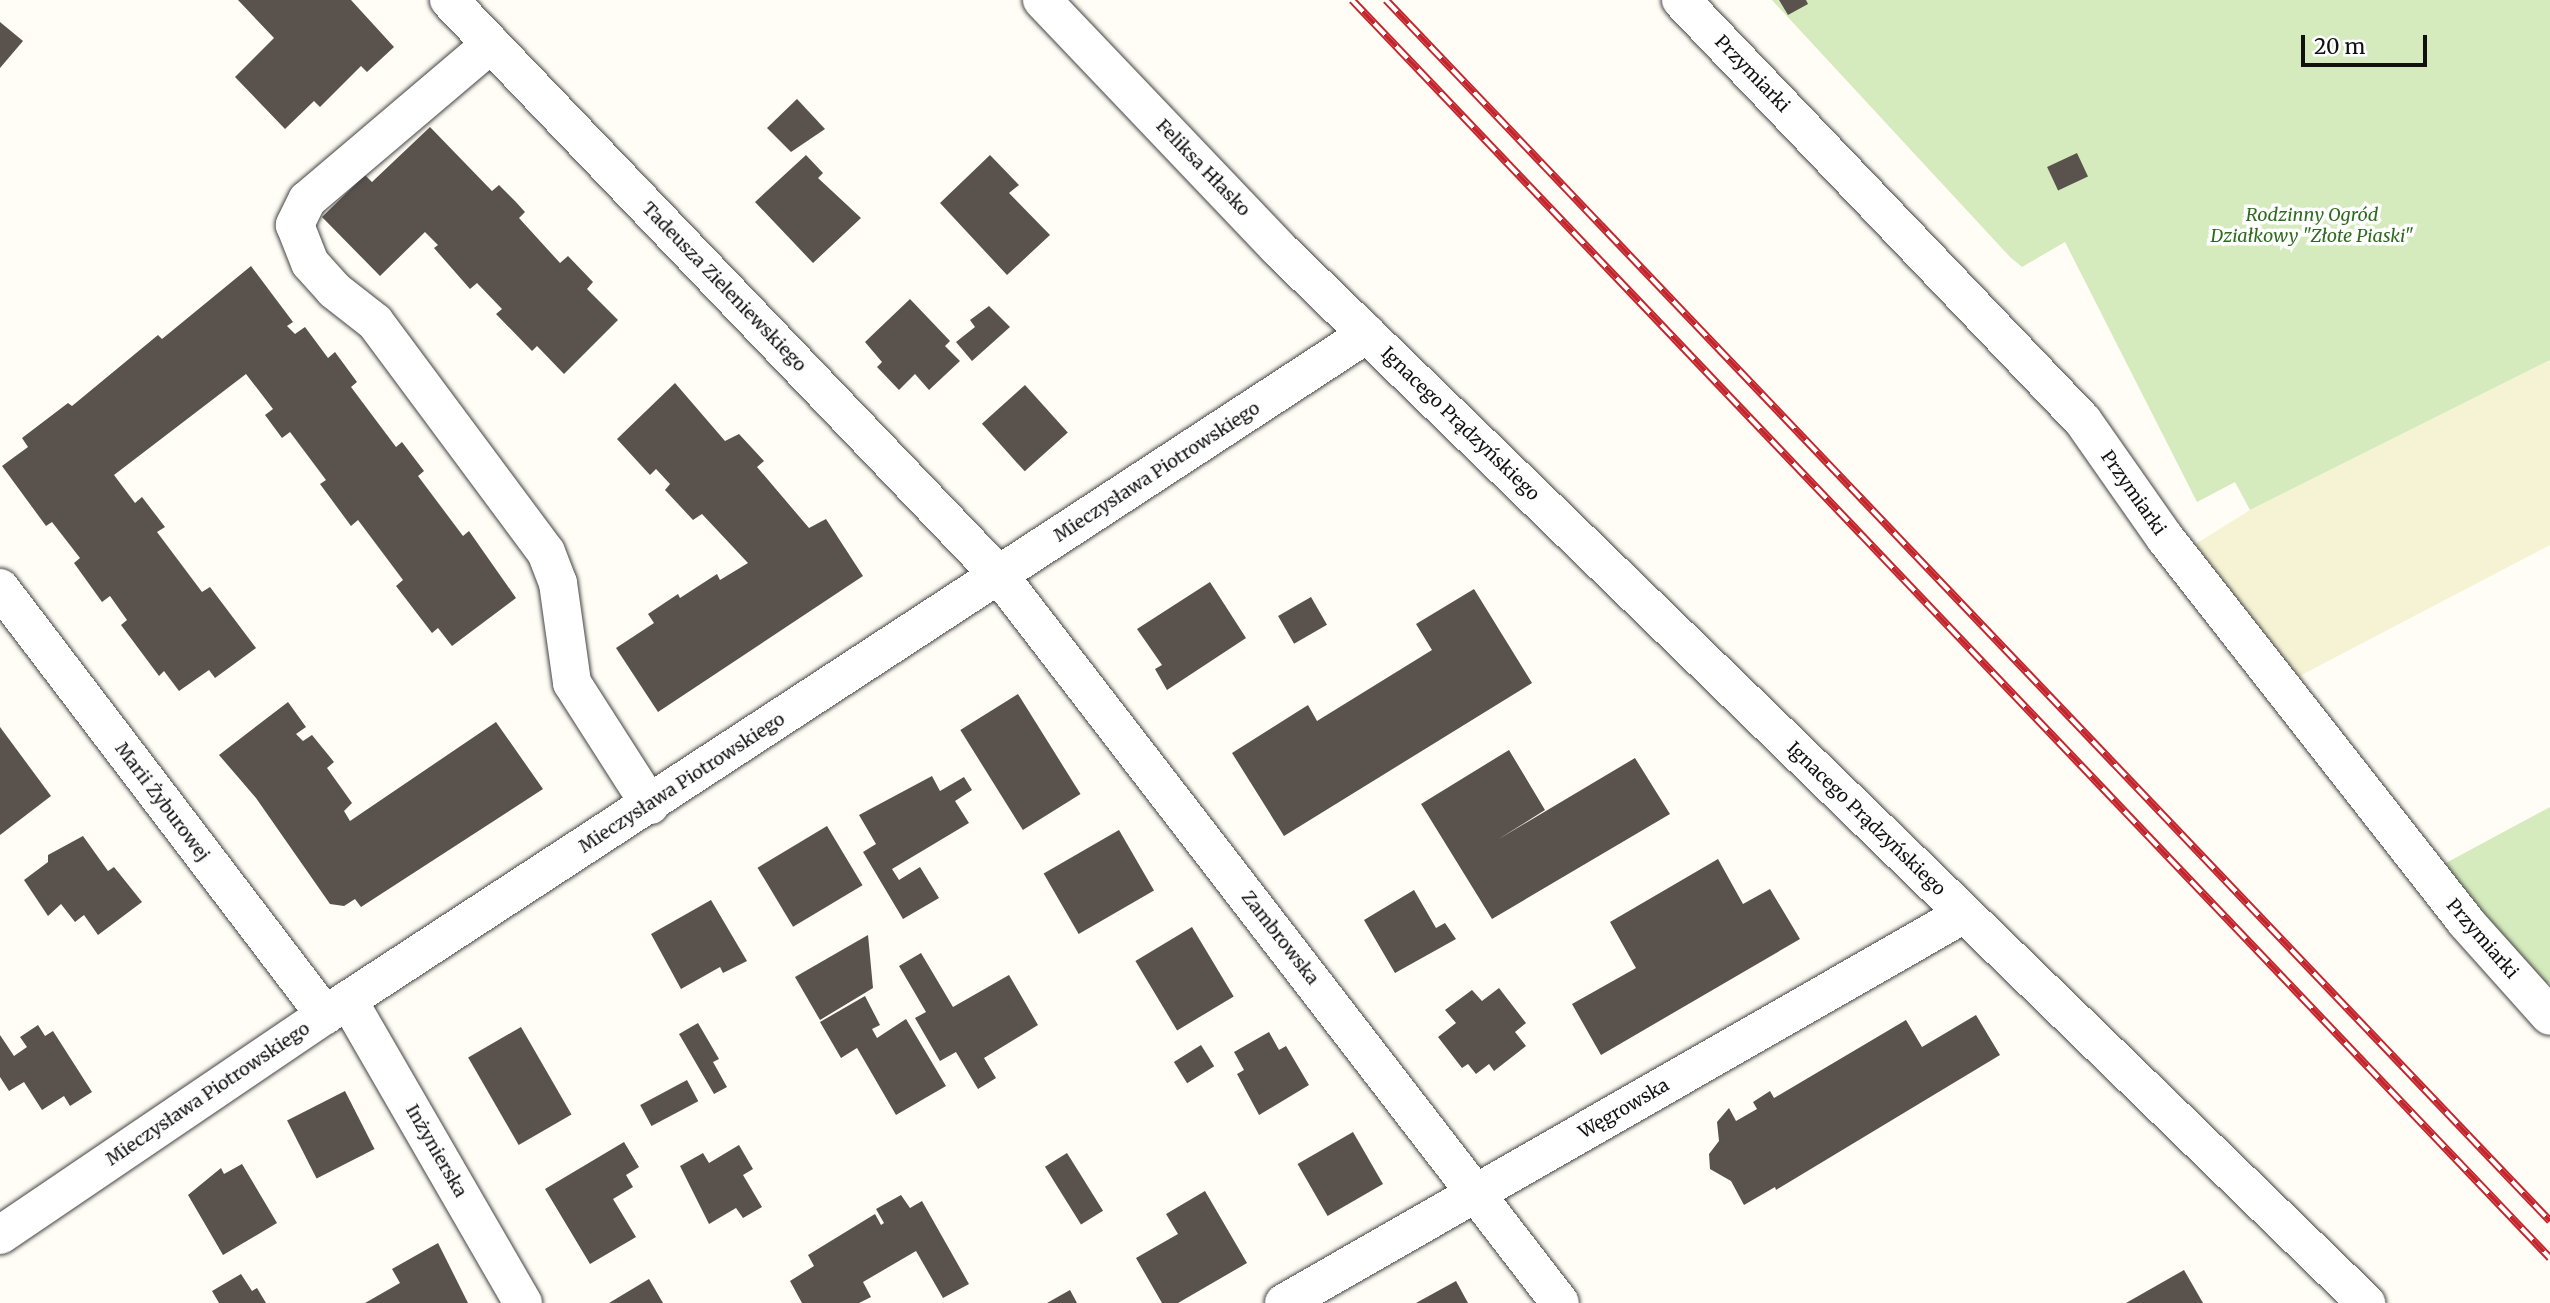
<!DOCTYPE html>
<html>
<head>
<meta charset="utf-8">
<style>
	body { margin:0 }
	#map { position:relative; width:2550px; height:1303px; overflow:hidden; background:#fffdf5; font-family:Merriweather,serif }
	div>[style] { position:absolute }
	[style*='--x'] { left:calc(var(--x)*1px); top:calc(var(--y)*1px); width:calc(var(--w)*1px); rotate:calc(var(--a)*1deg) }
	.farmland>* { inset:0; background:#f6f3d4 }
	.green>* { inset:0; background:#d5ebbd }
	.building>* { inset:0; background:#5a524d; transform-origin:0 0 }
	.roads { filter:drop-shadow(0 0 2px #444) drop-shadow(0 0 2px #444) }
	.minor>* { height:38px; margin:-19px; padding:0 19px; transform-origin:19px; border-radius:19px; background:#fff }
	.rail>* { height:8px; margin-top:-4px; transform-origin:0; background:repeating-linear-gradient(90deg,#fff 0 16px,#c4262e 0 32px); box-sizing:border-box; border-block:2px solid #c4262e }
	span { translate:-50% -50%; white-space:nowrap; text-align:center; line-height:1.15; -webkit-text-stroke:7px #fff; paint-order:stroke }
	.street-label { font-size:18px; color:#111 }
	.park-label { font-size:18px; color:#2f6b1f; font-style:italic }
	.scale { position:absolute; left:2301px; top:35px; width:126px; height:32px; box-sizing:border-box; border:4px solid #111; border-top:0; padding-left:9px; font-size:21px; line-height:24px; white-space:nowrap; color:#111; -webkit-text-stroke:5px #fff; paint-order:stroke }
</style>
</head>
<body>
<div id="map">
	<div class="farmland">
		<i style="clip-path:polygon(2550px 360px,2550px 545px,2290px 681px,2189px 548px,2250px 510px)"></i>
	</div>
	<div class="green">
		<i style="clip-path:polygon(1772px 0,2550px 0,2550px 360px,2250px 510px,2235px 482px,2197px 502px,2065px 242px,2022px 267px,2010px 257px)"></i>
		<i style="clip-path:polygon(2550px 807px,2550px 982px,2543px 985px,2444px 864px)"></i>
	</div>
	<div class="building">
		<i style="clip-path:polygon(238px 0,351px 0,394px 47px,367px 72px,361px 66px,320px 107px,314px 101px,285px 129px,235px 77px,274px 38px)"></i>
		<i style="clip-path:polygon(1779px 0,1806px 0,1808px 4px,1788px 15px)"></i>
		<i style="clip-path:polygon(0 22px,23px 41px,0 68px)"></i>
		<i style="clip-path:polygon(797px 99px,825px 129px,791px 152px,767px 128px)"></i>
		<i style="clip-path:polygon(430px 127px,492px 191px,499px 185px,515px 201px,525px 212px,519px 218px,560px 263px,568px 256px,593px 282px,587px 289px,618px 320px,564px 374px,537px 346px,532px 351px,496px 314px,502px 309px,477px 283px,470px 289px,434px 248px,438px 245px,425px 232px,380px 276px,322px 217px,365px 175px,372px 182px)"></i>
		<i style="left:2077px;top:153px;width:26px;height:33px;rotate:65deg"></i>
		<i style="clip-path:polygon(806px 155px,823px 173px,818px 178px,861px 218px,813px 263px,755px 202px)"></i>
		<i style="clip-path:polygon(990px 155px,1019px 185px,1009px 193px,1050px 235px,1007px 275px,940px 203px)"></i>
		<i style="clip-path:polygon(251px 266px,293px 322px,287px 326px,295px 334px,305px 327px,328px 358px,335px 352px,357px 382px,351px 387px,396px 447px,402px 442px,424px 471px,418px 476px,463px 536px,469px 531px,516px 598px,452px 646px,438px 628px,432px 633px,396px 586px,403px 580px,358px 520px,351px 526px,320px 484px,326px 480px,290px 432px,282px 438px,265px 415px,273px 409px,246px 374px,114px 475px,135px 503px,142px 497px,165px 527px,157px 532px,202px 592px,210px 587px,256px 648px,215px 678px,209px 670px,179px 691px,164px 671px,159px 676px,121px 625px,127px 620px,110px 596px,102px 602px,74px 563px,80px 558px,52px 522px,46px 526px,2px 466px,28px 447px,22px 438px,68px 403px,72px 406px,158px 335px,162px 339px)"></i>
		<i style="clip-path:polygon(910px 299px,950px 341px,945px 346px,960px 361px,929px 390px,915px 374px,899px 390px,877px 367px,882px 362px,865px 342px)"></i>
		<i style="clip-path:polygon(989px 306px,1010px 327px,972px 361px,956px 342px,975px 327px,970px 320px)"></i>
		<i style="clip-path:polygon(675px 383px,725px 441px,739px 434px,764px 461px,757px 467px,809px 528px,826px 519px,863px 576px,658px 712px,616px 648px,654px 623px,648px 614px,678px 594px,680px 598px,717px 574px,720px 580px,748px 563px,702px 514px,693px 520px,665px 490px,670px 484px,656px 469px,650px 475px,617px 439px)"></i>
		<i style="left:1025px;top:385px;width:64px;height:58px;rotate:48deg"></i>
		<i style="clip-path:polygon(1210px 582px,1246px 638px,1167px 690px,1155px 669px,1162px 665px,1137px 629px)"></i>
		<i style="clip-path:polygon(1474px 589px,1532px 683px,1284px 836px,1232px 753px,1308px 705px,1317px 721px,1432px 650px,1416px 624px)"></i>
		<i style="left:1311px;top:597px;width:32px;height:38px;rotate:60deg"></i>
		<i style="left:1018px;top:694px;width:118px;height:68px;rotate:58deg"></i>
		<i style="clip-path:polygon(288px 702px,306px 727px,296px 734px,303px 741px,312px 735px,334px 762px,327px 768px,352px 803px,344px 811px,350px 821px,496px 722px,543px 789px,361px 907px,355px 899px,344px 906px,330px 904px,256px 798px,219px 755px)"></i>
		<i style="clip-path:polygon(0 727px,51px 796px,0 835px)"></i>
		<i style="clip-path:polygon(1509px 750px,1545px 810px,1497px 840px,1635px 758px,1670px 814px,1492px 919px,1421px 804px)"></i>
		<i style="clip-path:polygon(932px 776px,940px 791px,964px 777px,972px 790px,955px 801px,969px 823px,892px 869px,899px 880px,920px 867px,939px 898px,903px 919px,863px 852px,876px 844px,859px 815px)"></i>
		<i style="left:827px;top:826px;width:69px;height:81px;rotate:59deg"></i>
		<i style="left:1119px;top:830px;width:70px;height:87px;rotate:60deg"></i>
		<i style="clip-path:polygon(83px 836px,108px 871px,114px 867px,142px 902px,98px 935px,84px 915px,75px 922px,61px 904px,48px 916px,24px 880px,48px 862px,48px 855px)"></i>
		<i style="clip-path:polygon(1718px 859px,1743px 904px,1770px 889px,1800px 939px,1601px 1055px,1572px 1004px,1636px 968px,1610px 922px)"></i>
		<i style="clip-path:polygon(1414px 890px,1436px 928px,1445px 923px,1456px 939px,1395px 973px,1364px 920px)"></i>
		<i style="clip-path:polygon(711px 900px,747px 961px,723px 973px,720px 967px,681px 989px,651px 934px)"></i>
		<i style="left:1192px;top:927px;width:81px;height:66px;rotate:59deg"></i>
		<i style="clip-path:polygon(868px 935px,873px 988px,820px 1020px,795px 977px)"></i>
		<i style="clip-path:polygon(921px 953px,953px 1007px,1009px 975px,1038px 1025px,984px 1058px,996px 1078px,978px 1089px,956px 1052px,940px 1061px,915px 1018px,926px 1012px,899px 966px)"></i>
		<i style="clip-path:polygon(1499px 988px,1526px 1023px,1515px 1032px,1526px 1046px,1494px 1071px,1489px 1064px,1476px 1074px,1468px 1064px,1462px 1068px,1438px 1037px,1456px 1023px,1445px 1010px,1472px 990px,1482px 1001px)"></i>
		<i style="clip-path:polygon(865px 996px,880px 1025px,872px 1029px,877px 1038px,906px 1019px,946px 1086px,896px 1115px,857px 1048px,841px 1058px,820px 1022px)"></i>
		<i style="clip-path:polygon(1976px 1015px,2000px 1055px,1776px 1190px,1775px 1187px,1744px 1205px,1731px 1181px,1710px 1169px,1709px 1154px,1719px 1141px,1717px 1122px,1729px 1108px,1736px 1121px,1757px 1109px,1753px 1102px,1770px 1091px,1774px 1098px,1906px 1020px,1922px 1047px)"></i>
		<i style="clip-path:polygon(698px 1023px,719px 1059px,713px 1062px,727px 1087px,714px 1094px,679px 1034px)"></i>
		<i style="clip-path:polygon(38px 1025px,45px 1036px,53px 1031px,92px 1092px,70px 1106px,64px 1096px,42px 1110px,24px 1082px,9px 1091px,0 1077px,0 1035px,14px 1056px,27px 1047px,20px 1037px)"></i>
		<i style="left:521px;top:1027px;width:101px;height:61px;rotate:60deg"></i>
		<i style="clip-path:polygon(1269px 1032px,1279px 1050px,1286px 1046px,1309px 1085px,1259px 1115px,1237px 1074px,1244px 1070px,1234px 1052px)"></i>
		<i style="left:1201px;top:1045px;width:25px;height:32px;rotate:58deg"></i>
		<i style="left:687px;top:1080px;width:24px;height:53px;rotate:62deg"></i>
		<i style="left:345px;top:1091px;width:65px;height:65px;rotate:63deg"></i>
		<i style="left:1353px;top:1132px;width:60px;height:64px;rotate:60deg"></i>
		<i style="clip-path:polygon(624px 1142px,639px 1167px,626px 1175px,633px 1187px,613px 1199px,636px 1237px,590px 1264px,545px 1189px)"></i>
		<i style="clip-path:polygon(739px 1145px,753px 1169px,743px 1175px,762px 1207px,743px 1218px,736px 1208px,709px 1224px,680px 1166px,703px 1153px,709px 1163px)"></i>
		<i style="left:1067px;top:1153px;width:68px;height:26px;rotate:58deg"></i>
		<i style="clip-path:polygon(242px 1164px,277px 1223px,223px 1255px,188px 1195px,221px 1168px,224px 1174px)"></i>
		<i style="clip-path:polygon(1205px 1191px,1247px 1263px,1178px 1303px,1162px 1303px,1136px 1258px,1178px 1234px,1166px 1214px)"></i>
		<i style="clip-path:polygon(901px 1195px,910px 1208px,922px 1201px,969px 1284px,943px 1298px,916px 1251px,863px 1282px,871px 1297px,859px 1303px,802px 1303px,790px 1281px,814px 1266px,808px 1255px,875px 1214px,881px 1225px,884px 1223px,876px 1209px)"></i>
		<i style="clip-path:polygon(438px 1243px,468px 1303px,365px 1303px,400px 1283px,392px 1269px)"></i>
		<i style="clip-path:polygon(2184px 1270px,2203px 1303px,2126px 1303px)"></i>
		<i style="clip-path:polygon(241px 1274px,252px 1291px,257px 1288px,266px 1303px,219px 1303px,212px 1291px)"></i>
		<i style="clip-path:polygon(649px 1279px,663px 1303px,609px 1303px)"></i>
		<i style="clip-path:polygon(1456px 1281px,1468px 1303px,1416px 1303px)"></i>
		<i style="clip-path:polygon(1070px 1290px,1077px 1303px,1047px 1303px)"></i>
	</div>
	<div class="roads">
		<div class="minor">
			<i style="--x:449;--y:0;--w:794;--a:46.28"></i>
			<i style="--x:998;--y:574;--w:920;--a:52.37"></i>
			<i style="--x:1042;--y:0;--w:342;--a:46.4"></i>
			<i style="--x:1278;--y:248;--w:1516;--a:44.12"></i>
			<i style="--x:1681;--y:0;--w:582;--a:46.32"></i>
			<i style="--x:2083;--y:421;--w:143;--a:55"></i>
			<i style="--x:2165;--y:538;--w:487;--a:51.9"></i>
			<i style="--x:2465;--y:921;--w:127;--a:48.2"></i>
			<i style="--x:491;--y:44;--w:241;--a:139.7"></i>
			<i style="--x:307;--y:200;--w:28;--a:116"></i>
			<i style="--x:295;--y:225;--w:41;--a:68.5"></i>
			<i style="--x:310;--y:263;--w:36;--a:48"></i>
			<i style="--x:334;--y:290;--w:52;--a:38"></i>
			<i style="--x:375;--y:322;--w:287;--a:53.4"></i>
			<i style="--x:546;--y:552;--w:33;--a:69"></i>
			<i style="--x:558;--y:583;--w:101;--a:82"></i>
			<i style="--x:572;--y:683;--w:145;--a:57.4"></i>
			<i style="--x:0;--y:588;--w:537;--a:52.72"></i>
			<i style="--x:348;--y:1000;--w:350;--a:60"></i>
			<i style="--x:0;--y:1235;--w:392;--a:-34.1"></i>
			<i style="--x:325;--y:1015;--w:1245;--a:-33.17"></i>
			<i style="--x:1284;--y:1303;--w:783;--a:-29.77"></i>
		</div>
	</div>
	<div class="rail">
		<i style="--x:1352;--y:0;--w:1737;--a:46.4"></i>
		<i style="--x:1386;--y:0;--w:1687;--a:46.37"></i>
	</div>
	<div class="street-label">
		<span style="left:1752px;top:74px;rotate:46deg">Przymiarki</span>
		<span style="left:1203px;top:168px;rotate:46deg">Feliksa Hłasko</span>
		<span style="left:724px;top:287px;rotate:46deg">Tadeusza Zieleniewskiego</span>
		<span style="left:1460px;top:424px;rotate:44deg">Ignacego Prądzyńskiego</span>
		<span style="left:1157px;top:472px;rotate:-33deg">Mieczysława Piotrowskiego</span>
		<span style="left:2133px;top:493px;rotate:55deg">Przymiarki</span>
		<span style="left:682px;top:783px;rotate:-33deg">Mieczysława Piotrowskiego</span>
		<span style="left:162px;top:802px;rotate:53deg">Marii Żyburowej</span>
		<span style="left:1866px;top:819px;rotate:44deg">Ignacego Prądzyńskiego</span>
		<span style="left:1280px;top:938px;rotate:52deg">Zambrowska</span>
		<span style="left:2482px;top:939px;rotate:49deg">Przymiarki</span>
		<span style="left:208px;top:1094px;rotate:-34deg">Mieczysława Piotrowskiego</span>
		<span style="left:1624px;top:1109px;rotate:-30deg">Węgrowska</span>
		<span style="left:436px;top:1151px;rotate:60deg">Inżynierska</span>
	</div>
	<div class="park-label">
		<span style="left:2312px;top:226px">Rodzinny Ogród<br>Działkowy "Złote Piaski"</span>
	</div>
	<div class="scale">20 m</div>
</div>
</body>
</html>
